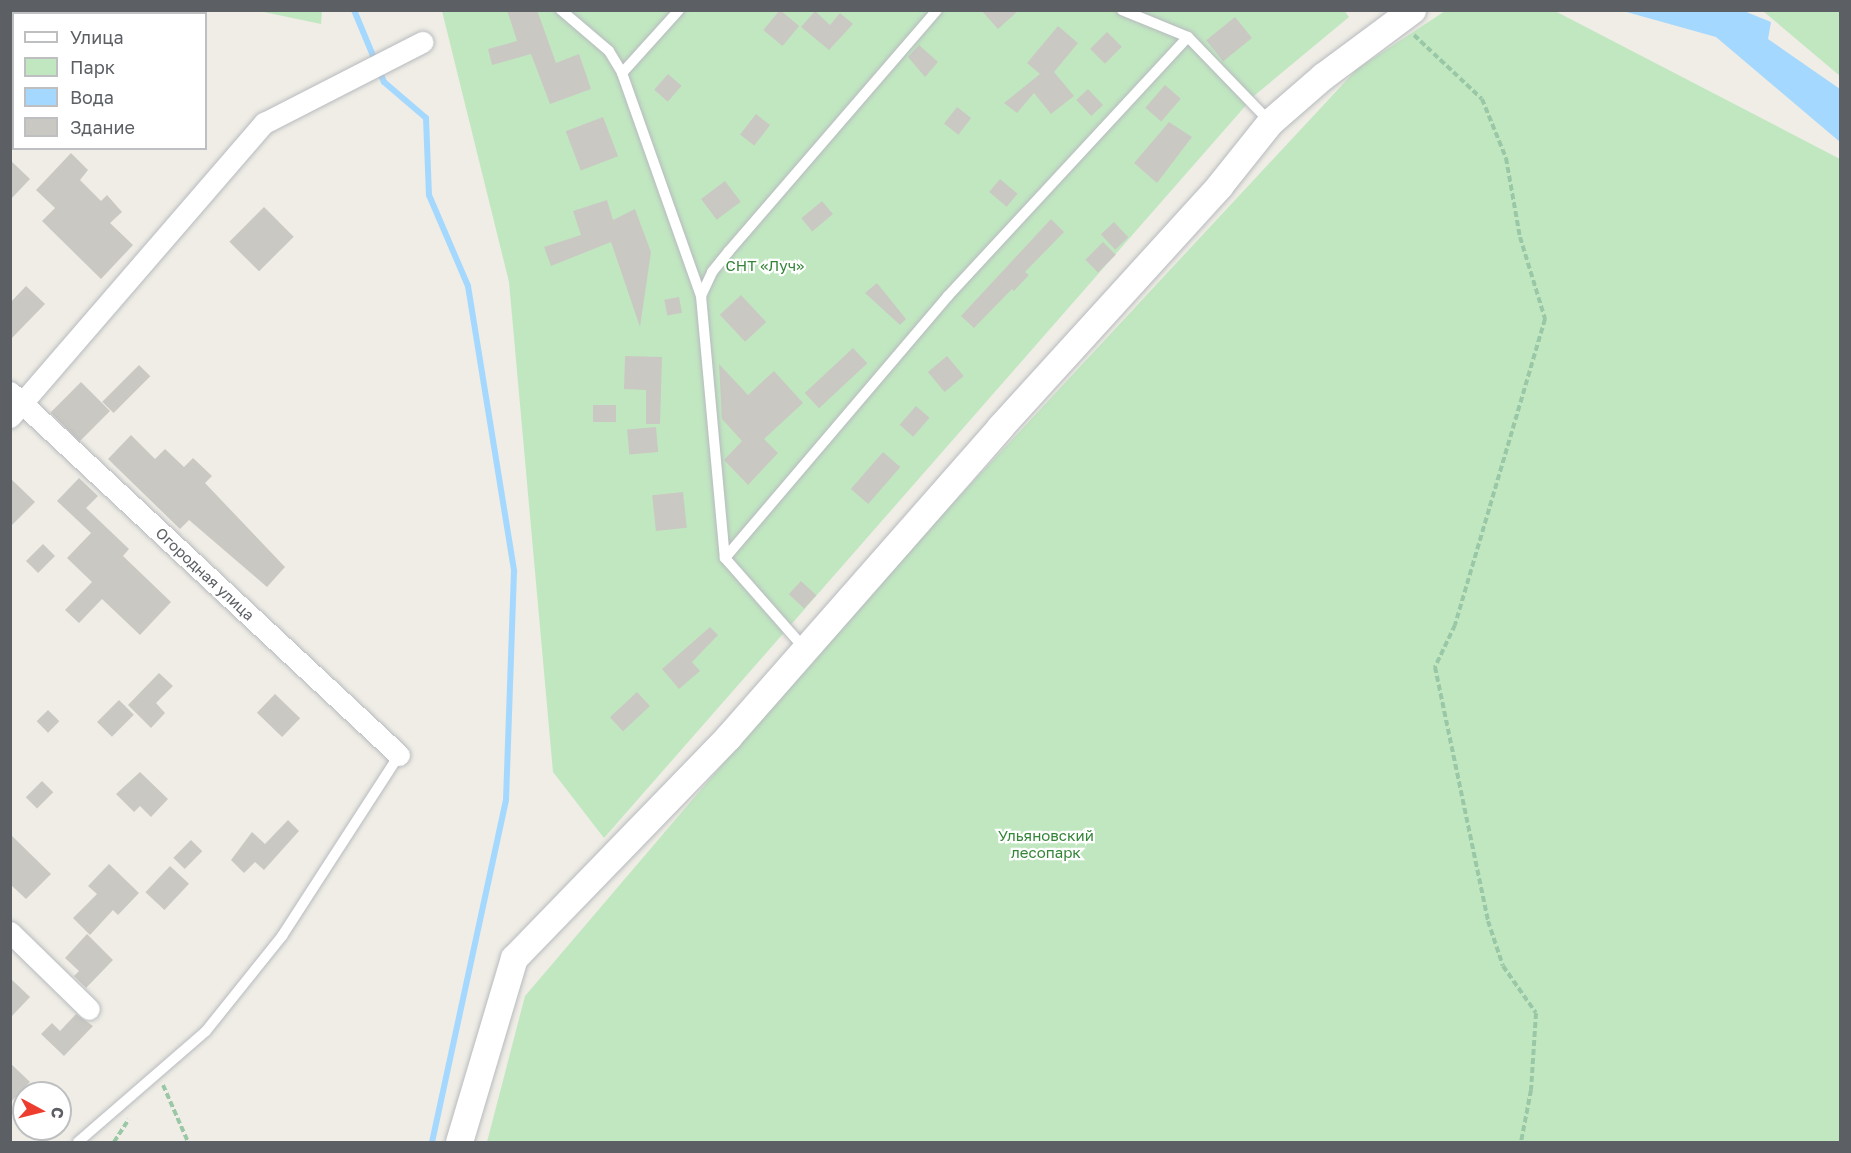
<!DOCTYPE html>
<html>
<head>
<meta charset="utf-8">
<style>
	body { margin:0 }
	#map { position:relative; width:1851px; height:1153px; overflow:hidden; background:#efede5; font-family:"Golos Text",sans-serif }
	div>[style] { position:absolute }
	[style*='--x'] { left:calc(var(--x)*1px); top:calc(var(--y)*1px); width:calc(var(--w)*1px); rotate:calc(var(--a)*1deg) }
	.green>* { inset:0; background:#c1e7c1 }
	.water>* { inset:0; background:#a5d8ff }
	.stream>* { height:6px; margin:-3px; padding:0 3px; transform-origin:3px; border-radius:3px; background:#a5d8ff }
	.building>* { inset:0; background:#cac8c2; transform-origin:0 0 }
	.path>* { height:4px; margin-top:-2px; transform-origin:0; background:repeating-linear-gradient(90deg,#9ac8a7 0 6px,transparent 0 9px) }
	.roads { filter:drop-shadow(0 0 2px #b7babf) drop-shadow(0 0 2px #b7babf) }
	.service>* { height:10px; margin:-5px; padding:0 5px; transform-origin:5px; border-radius:5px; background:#fff }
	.minor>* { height:21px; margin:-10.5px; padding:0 10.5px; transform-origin:10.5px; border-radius:10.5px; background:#fff }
	.tertiary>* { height:27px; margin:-13.5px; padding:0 13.5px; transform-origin:13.5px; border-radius:13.5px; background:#fff }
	span { translate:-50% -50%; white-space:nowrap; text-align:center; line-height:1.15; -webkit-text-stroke:4.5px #fff; paint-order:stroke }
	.park-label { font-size:15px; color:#348538 }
	.street-label { font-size:15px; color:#5c6065 }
	.frame { position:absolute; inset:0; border:12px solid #5c6065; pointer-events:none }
	.legend { position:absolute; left:12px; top:12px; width:195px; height:138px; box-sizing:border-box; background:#fff; border:2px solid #bebfc1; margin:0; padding:8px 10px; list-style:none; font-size:18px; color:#5c6065 }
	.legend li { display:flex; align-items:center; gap:12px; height:30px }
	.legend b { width:30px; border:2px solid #bebfc1 }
	.north { position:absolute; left:12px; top:1081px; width:60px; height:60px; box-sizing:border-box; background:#fff; border:2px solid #bebfc1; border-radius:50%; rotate:97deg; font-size:16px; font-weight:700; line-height:24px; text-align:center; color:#5c6065 }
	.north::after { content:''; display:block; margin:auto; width:21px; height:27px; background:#ec3d2e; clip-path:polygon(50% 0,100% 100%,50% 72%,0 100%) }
</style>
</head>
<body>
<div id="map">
	<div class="green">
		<i style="clip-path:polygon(1344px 10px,1349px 17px,1255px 95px,604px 838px,553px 772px,509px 282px,442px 11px)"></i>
		<i style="clip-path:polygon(259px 11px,322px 11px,321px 24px)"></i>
		<i style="clip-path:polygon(1445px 11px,1555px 11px,1840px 159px,1840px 1142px,487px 1142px,525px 996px,860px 603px,1357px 69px)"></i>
		<i style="clip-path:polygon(1763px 11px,1840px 11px,1840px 76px)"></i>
	</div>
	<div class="water">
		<i style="clip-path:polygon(1623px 11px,1744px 11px,1771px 22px,1768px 39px,1840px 89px,1840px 142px,1716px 37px)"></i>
	</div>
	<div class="stream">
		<i style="--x:354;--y:10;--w:78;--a:67.4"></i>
		<i style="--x:384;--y:82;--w:55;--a:40.6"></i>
		<i style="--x:426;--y:118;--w:77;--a:87.8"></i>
		<i style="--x:429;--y:195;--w:99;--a:66.8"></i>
		<i style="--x:468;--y:286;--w:289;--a:80.8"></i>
		<i style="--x:514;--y:571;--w:229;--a:92"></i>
		<i style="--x:506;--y:800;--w:350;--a:102.2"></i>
	</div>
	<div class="building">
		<i style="clip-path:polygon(507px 10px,537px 10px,556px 63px,579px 54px,591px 89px,550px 104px,531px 54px,492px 65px,488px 49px,517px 41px)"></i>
		<i style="left:780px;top:10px;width:25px;height:26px;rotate:40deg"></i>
		<i style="clip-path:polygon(981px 10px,1019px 10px,998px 29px)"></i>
		<i style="clip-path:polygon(815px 11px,830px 25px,840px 13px,853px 24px,829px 50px,801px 27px)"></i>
		<i style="left:1235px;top:17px;width:27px;height:37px;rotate:51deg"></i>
		<i style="clip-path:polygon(1058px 26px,1078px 43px,1054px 72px,1074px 96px,1051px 114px,1034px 93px,1017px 113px,1004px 103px,1040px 74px,1027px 63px)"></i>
		<i style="left:1107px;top:32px;width:21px;height:24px;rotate:45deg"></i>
		<i style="clip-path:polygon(919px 45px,938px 62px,925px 77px,908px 57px)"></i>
		<i style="left:668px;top:74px;width:18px;height:21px;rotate:41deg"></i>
		<i style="left:1165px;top:85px;width:21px;height:30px;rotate:41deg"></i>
		<i style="left:1088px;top:89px;width:22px;height:16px;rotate:47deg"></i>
		<i style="left:957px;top:107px;width:18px;height:21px;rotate:38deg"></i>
		<i style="left:756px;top:114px;width:18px;height:26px;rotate:38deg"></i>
		<i style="left:603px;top:117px;width:42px;height:40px;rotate:69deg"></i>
		<i style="clip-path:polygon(1169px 122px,1192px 137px,1157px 183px,1134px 163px)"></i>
		<i style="clip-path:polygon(71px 153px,88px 170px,80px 180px,101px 201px,107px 195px,122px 212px,110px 223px,133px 245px,101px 279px,42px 221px,55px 208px,36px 190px)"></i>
		<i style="clip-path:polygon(10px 160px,30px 179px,10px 200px)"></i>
		<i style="left:1000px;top:179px;width:23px;height:17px;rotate:40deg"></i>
		<i style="left:725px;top:181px;width:26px;height:30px;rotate:53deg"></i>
		<i style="clip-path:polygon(607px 200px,613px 220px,635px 209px,651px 252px,640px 327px,611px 242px,551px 266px,544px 247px,581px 235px,573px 211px)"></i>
		<i style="left:822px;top:201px;width:17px;height:27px;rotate:50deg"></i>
		<i style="left:264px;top:207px;width:42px;height:49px;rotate:45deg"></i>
		<i style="clip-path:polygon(1051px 219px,1064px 232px,1025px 272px,1029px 275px,1014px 291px,1012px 289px,974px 328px,961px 316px)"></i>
		<i style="left:1114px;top:222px;width:21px;height:18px;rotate:47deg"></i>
		<i style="left:1103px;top:242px;width:18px;height:25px;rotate:45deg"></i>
		<i style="clip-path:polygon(877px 283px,906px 319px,900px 325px,865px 293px)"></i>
		<i style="clip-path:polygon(26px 286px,45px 304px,10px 340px,10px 303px)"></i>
		<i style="left:741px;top:295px;width:37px;height:29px;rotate:47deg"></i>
		<i style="left:679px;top:297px;width:16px;height:15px;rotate:79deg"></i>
		<i style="left:853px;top:348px;width:21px;height:66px;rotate:47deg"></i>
		<i style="clip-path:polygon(625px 356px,662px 357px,660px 424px,646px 424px,646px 390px,624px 389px)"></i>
		<i style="left:947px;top:356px;width:26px;height:25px;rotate:50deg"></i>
		<i style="clip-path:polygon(719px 364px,748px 395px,774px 371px,803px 403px,764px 439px,778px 453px,748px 485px,724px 460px,742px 441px,722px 419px)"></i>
		<i style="left:139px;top:365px;width:16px;height:52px;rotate:45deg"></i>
		<i style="left:81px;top:382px;width:41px;height:43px;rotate:45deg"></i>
		<i style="left:593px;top:405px;width:23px;height:17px"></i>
		<i style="left:916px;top:406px;width:18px;height:25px;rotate:41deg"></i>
		<i style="left:656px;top:427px;width:25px;height:29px;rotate:85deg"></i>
		<i style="clip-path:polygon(131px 435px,155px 459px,165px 449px,184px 467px,193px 458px,212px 476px,205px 483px,285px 567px,267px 587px,189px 520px,180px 529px,108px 459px)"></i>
		<i style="left:883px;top:452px;width:23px;height:49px;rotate:41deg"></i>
		<i style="clip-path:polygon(10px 478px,35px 502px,10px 527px)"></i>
		<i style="clip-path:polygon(79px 478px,98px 496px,86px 508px,129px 549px,123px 556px,171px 602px,140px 635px,102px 599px,79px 623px,65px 610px,92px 582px,67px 558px,91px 533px,57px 501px)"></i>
		<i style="left:683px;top:492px;width:36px;height:31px;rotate:84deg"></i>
		<i style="left:43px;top:544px;width:17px;height:24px;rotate:45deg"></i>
		<i style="left:801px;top:581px;width:21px;height:18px;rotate:43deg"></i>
		<i style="clip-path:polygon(710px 627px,718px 635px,692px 662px,700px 671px,679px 689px,662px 669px)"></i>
		<i style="clip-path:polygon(159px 673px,173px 686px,156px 703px,165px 713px,151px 728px,128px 705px)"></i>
		<i style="left:637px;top:692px;width:19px;height:37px;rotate:47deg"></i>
		<i style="left:275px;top:694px;width:35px;height:26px;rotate:44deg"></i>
		<i style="left:119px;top:700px;width:21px;height:31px;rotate:45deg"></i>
		<i style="left:48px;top:710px;width:16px;height:16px;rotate:45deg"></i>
		<i style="clip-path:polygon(140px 772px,168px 799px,151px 817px,140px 806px,134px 812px,116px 794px)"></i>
		<i style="left:42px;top:781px;width:16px;height:23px;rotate:45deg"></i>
		<i style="clip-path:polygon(288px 820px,299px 831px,264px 870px,255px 862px,244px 873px,231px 860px,252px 832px,265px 844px)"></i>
		<i style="clip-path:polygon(10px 834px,51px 874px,26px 899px,10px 884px)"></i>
		<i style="left:191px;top:840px;width:16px;height:25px;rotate:45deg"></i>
		<i style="clip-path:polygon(109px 864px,139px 893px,118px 915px,113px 910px,90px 935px,73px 918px,97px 894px,88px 886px)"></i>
		<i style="left:170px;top:866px;width:26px;height:36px;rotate:43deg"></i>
		<i style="clip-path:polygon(87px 934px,113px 960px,86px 988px,74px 976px,79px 971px,65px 958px)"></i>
		<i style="clip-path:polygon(10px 978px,30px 997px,10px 1018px)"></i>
		<i style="clip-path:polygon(76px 1014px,93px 1026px,64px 1056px,41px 1034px,52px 1023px,60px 1031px)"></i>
		<i style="clip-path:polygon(10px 1063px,30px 1082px,10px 1103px)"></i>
	</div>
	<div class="path">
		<i style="--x:1414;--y:35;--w:93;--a:43.3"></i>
		<i style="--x:1482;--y:99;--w:64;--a:67.9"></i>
		<i style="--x:1506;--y:158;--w:80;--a:80"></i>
		<i style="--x:1520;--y:237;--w:86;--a:73"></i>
		<i style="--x:1545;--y:319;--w:319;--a:106.4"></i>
		<i style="--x:1455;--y:625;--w:47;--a:115.5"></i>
		<i style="--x:1435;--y:667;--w:259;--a:78.2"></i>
		<i style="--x:1488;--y:921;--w:47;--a:71.6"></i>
		<i style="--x:1503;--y:966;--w:57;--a:54.9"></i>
		<i style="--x:1536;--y:1013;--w:77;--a:93.7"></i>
		<i style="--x:1531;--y:1090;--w:53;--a:100.9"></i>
		<i style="--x:163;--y:1085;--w:62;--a:66.3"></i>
		<i style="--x:114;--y:1142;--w:27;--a:-57"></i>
	</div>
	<div class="roads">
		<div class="service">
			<i style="--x:561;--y:10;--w:63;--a:40.5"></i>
			<i style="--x:609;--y:51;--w:26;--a:59"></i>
			<i style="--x:679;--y:10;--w:85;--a:132.1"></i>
			<i style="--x:622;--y:73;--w:237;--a:70.5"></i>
			<i style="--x:701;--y:296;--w:263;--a:84.8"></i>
			<i style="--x:725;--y:558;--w:121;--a:48.7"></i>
			<i style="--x:1122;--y:10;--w:71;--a:22.2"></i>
			<i style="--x:1188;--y:37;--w:118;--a:46"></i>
			<i style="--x:701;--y:296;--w:26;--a:-65"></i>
			<i style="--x:712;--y:272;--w:27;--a:-51"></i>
			<i style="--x:729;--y:251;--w:318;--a:-49.2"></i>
			<i style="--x:725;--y:558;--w:344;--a:-49.6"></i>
			<i style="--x:948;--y:296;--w:353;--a:-47.2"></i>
			<i style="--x:78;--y:1142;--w:169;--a:-40.9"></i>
			<i style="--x:206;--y:1031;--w:122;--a:-51.3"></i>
			<i style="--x:282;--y:936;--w:216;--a:-57.1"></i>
		</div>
		<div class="minor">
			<i style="--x:10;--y:392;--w:532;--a:43.02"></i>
			<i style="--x:10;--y:417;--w:389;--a:-49.2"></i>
			<i style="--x:264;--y:123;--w:178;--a:-27.1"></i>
			<i style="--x:10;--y:932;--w:110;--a:44.3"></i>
		</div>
		<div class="tertiary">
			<i style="--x:459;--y:1142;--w:192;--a:-73.4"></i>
			<i style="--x:514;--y:958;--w:308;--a:-45.9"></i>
			<i style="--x:728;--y:737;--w:412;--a:-48.7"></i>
			<i style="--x:1000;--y:427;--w:326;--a:-47.7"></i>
			<i style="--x:1219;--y:186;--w:82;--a:-51.4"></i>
			<i style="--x:1270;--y:122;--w:70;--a:-41"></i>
			<i style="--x:1323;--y:76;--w:111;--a:-36.6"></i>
		</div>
	</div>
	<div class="park-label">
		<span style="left:765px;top:266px">СНТ «Луч»</span>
		<span style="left:1046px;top:844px">Ульяновский<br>лесопарк</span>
	</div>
	<div class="street-label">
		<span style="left:205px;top:574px;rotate:43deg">Огородная улица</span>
	</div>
	<div class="frame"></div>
	<ul class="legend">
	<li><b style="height:8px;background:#fff"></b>Улица</li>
	<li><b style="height:16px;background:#c1e7c1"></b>Парк</li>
	<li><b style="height:16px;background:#a5d8ff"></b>Вода</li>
	<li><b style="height:16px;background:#cac8c2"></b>Здание</li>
	</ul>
	<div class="north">С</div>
</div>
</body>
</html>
